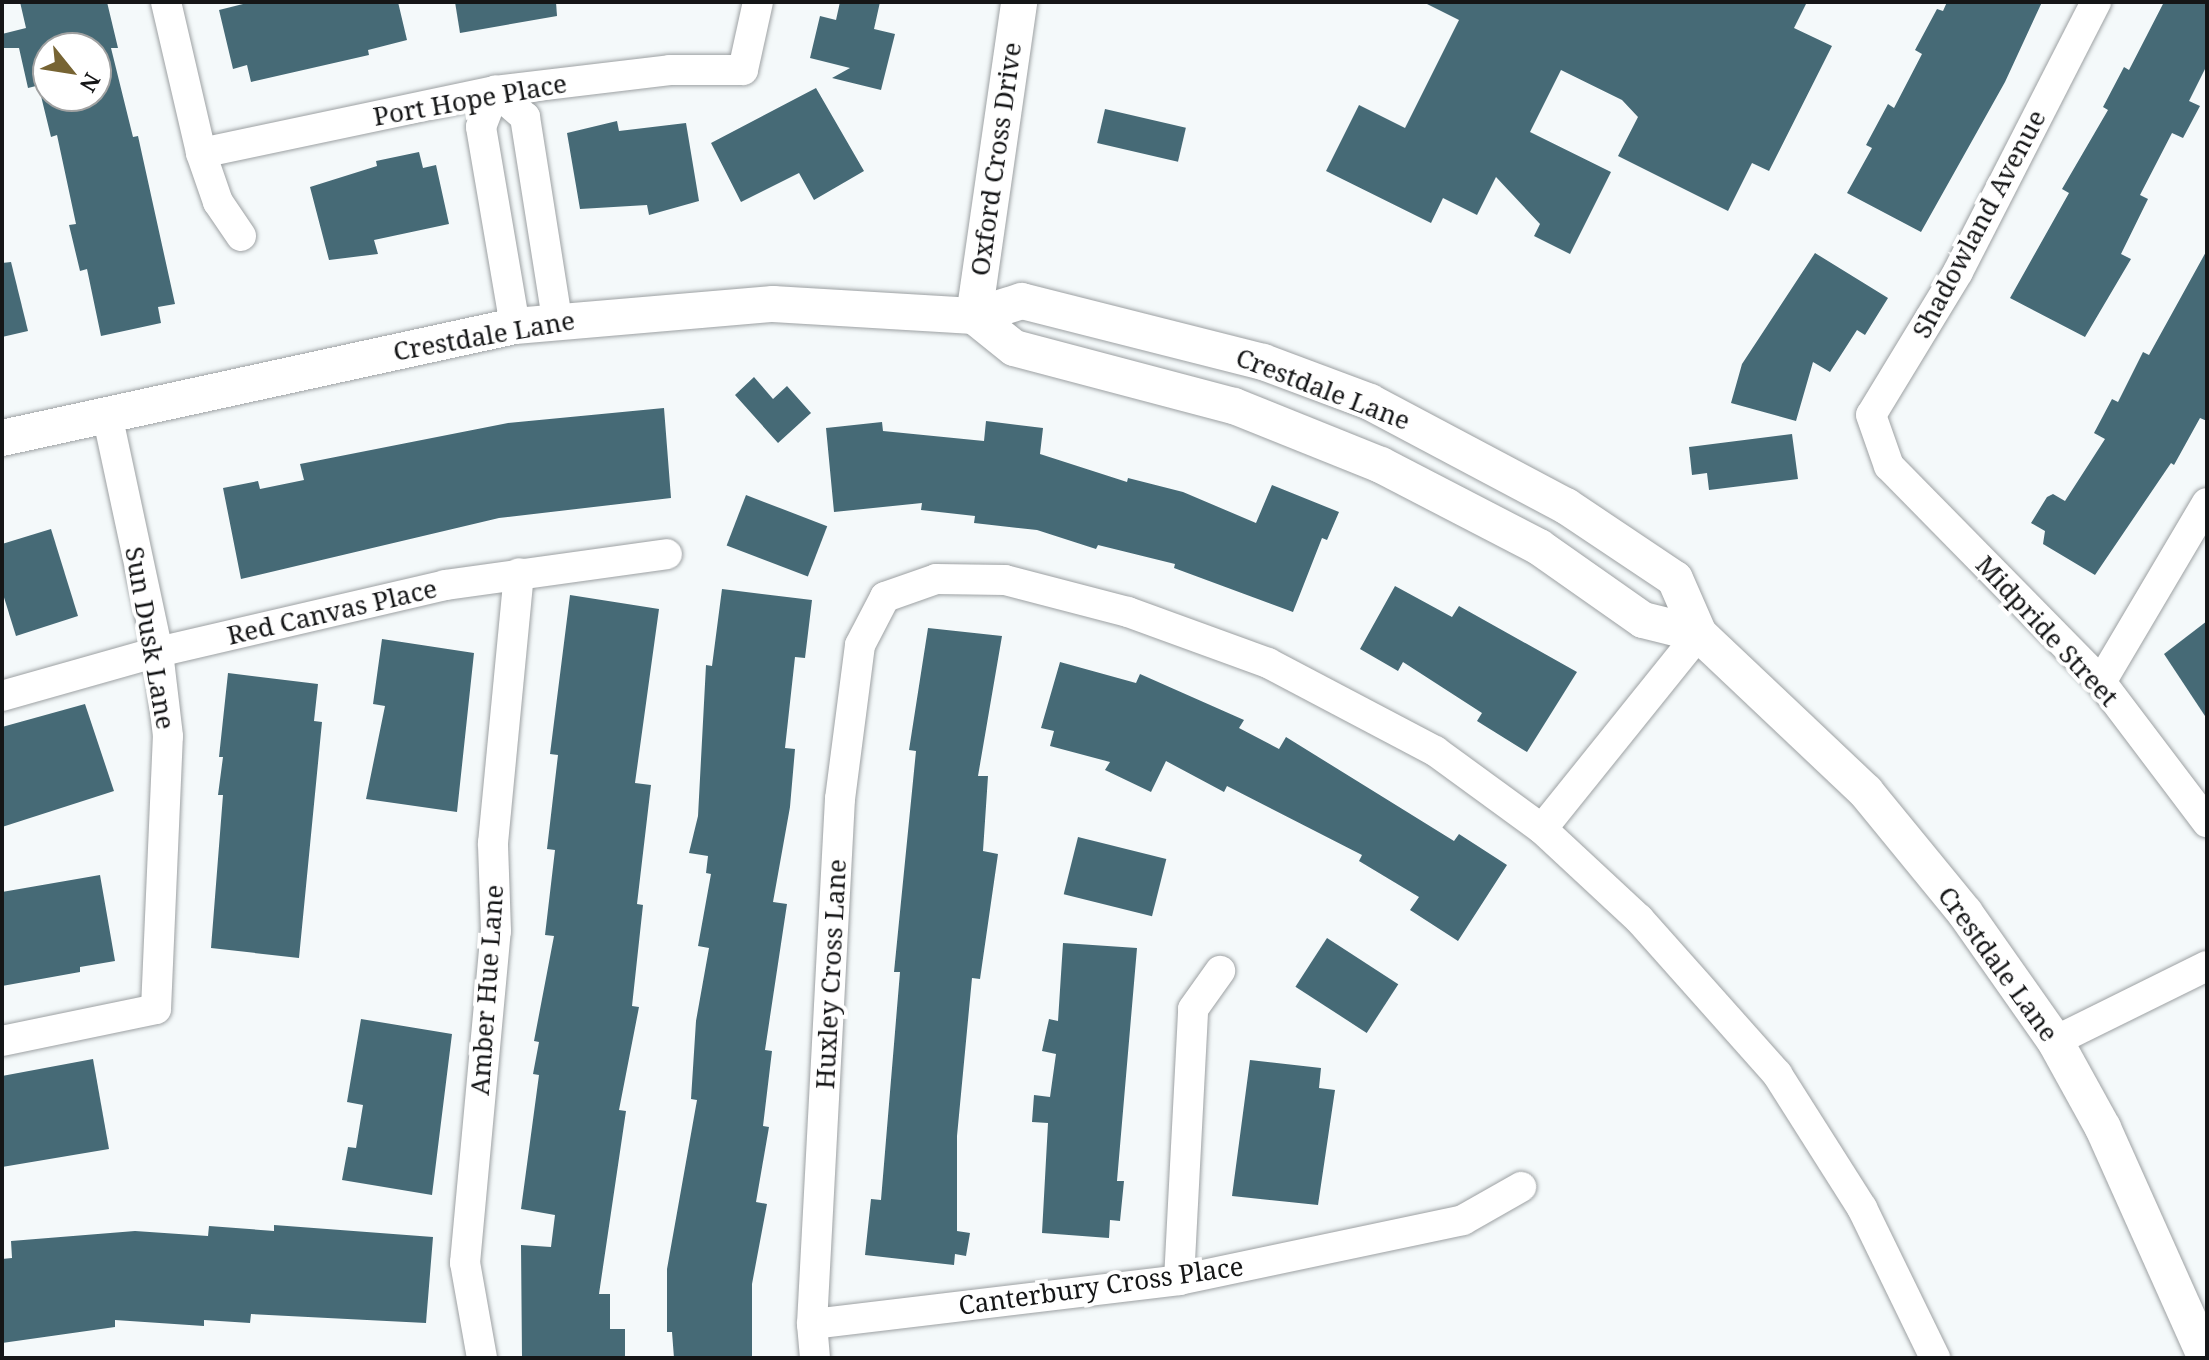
<!DOCTYPE html>
<html>
<head>
<meta charset="utf-8">
<style>
	body { margin:0 }
	#map { position:relative; width:2209px; height:1360px; overflow:hidden; background:#f4f9fa; font-family:"Noto Serif",serif }
	div>[style] { position:absolute }
	[style*='--x'] { left:calc(var(--x)*1px); top:calc(var(--y)*1px); width:calc(var(--w)*1px); rotate:calc(var(--a)*1deg) }
	.building>* { inset:0; background:#466a76; transform-origin:0 0 }
	.roads { filter:drop-shadow(0 0 2px #9da1a3) drop-shadow(0 0 2px #9da1a3) }
	.minor>* { height:30px; margin:-15px; padding:0 15px; transform-origin:15px; border-radius:15px; background:#fff }
	.tertiary>* { height:36px; margin:-18px; padding:0 18px; transform-origin:18px; border-radius:18px; background:#fff }
	span { translate:-50% -50%; white-space:nowrap; text-align:center; line-height:1.15; -webkit-text-stroke:8px #fff; paint-order:stroke }
	.street-label { font-size:26px; color:#151617 }
	.frame { position:absolute; inset:0; border:4px solid #151617; pointer-events:none }
	.north { position:absolute; left:32px; top:32px; width:80px; height:80px; box-sizing:border-box; background:#fff; border:2px solid #a1a2a2; border-radius:50%; rotate:120deg; font-size:22px; font-weight:700; line-height:32px; text-align:center; color:#151617 }
	.north::after { content:''; display:block; margin:auto; width:28px; height:36px; background:#776433; clip-path:polygon(50% 0,100% 100%,50% 72%,0 100%) }
</style>
</head>
<body>
<div id="map">
	<div class="building">
		<i style="clip-path:polygon(20px 2px,107px 2px,118px 48px,111px 48px,133px 137px,138px 136px,175px 304px,158px 307px,161px 323px,101px 336px,87px 269px,80px 271px,69px 225px,76px 224px,57px 135px,51px 137px,41px 96px,96px 96px,96px 48px,48px 48px,48px 83px,28px 88px,19px 48px,2px 48px,2px 34px,26px 28px)"></i>
		<i style="clip-path:polygon(251px 2px,398px 2px,407px 40px,368px 50px,369px 55px,251px 82px,247px 65px,233px 69px,219px 10px)"></i>
		<i style="clip-path:polygon(455px 2px,556px 2px,557px 16px,460px 33px)"></i>
		<i style="clip-path:polygon(840px 2px,880px 2px,874px 29px,895px 34px,881px 90px,832px 78px,850px 68px,810px 58px,820px 16px,836px 20px)"></i>
		<i style="clip-path:polygon(1423px 2px,1807px 2px,1794px 28px,1832px 46px,1769px 171px,1752px 163px,1728px 211px,1618px 156px,1638px 117px,1622px 100px,1561px 70px,1530px 132px,1611px 172px,1570px 254px,1534px 236px,1540px 224px,1496px 177px,1477px 215px,1443px 198px,1431px 223px,1326px 171px,1359px 105px,1405px 128px,1459px 20px)"></i>
		<i style="clip-path:polygon(1947px 2px,2042px 2px,2005px 82px,1921px 232px,1847px 193px,1872px 148px,1866px 145px,1888px 104px,1894px 108px,1922px 54px,1915px 50px,1937px 9px,1943px 11px)"></i>
		<i style="clip-path:polygon(2164px 2px,2207px 2px,2207px 65px,2189px 101px,2200px 106px,2183px 138px,2172px 133px,2140px 195px,2148px 199px,2121px 254px,2131px 259px,2085px 337px,2010px 298px,2069px 193px,2062px 189px,2108px 110px,2103px 107px,2124px 67px,2129px 70px)"></i>
		<i style="clip-path:polygon(816px 88px,864px 171px,814px 200px,799px 173px,741px 202px,711px 143px)"></i>
		<i style="left:1105px;top:109px;width:83px;height:35px;rotate:13deg"></i>
		<i style="clip-path:polygon(617px 121px,619px 131px,686px 123px,699px 201px,649px 215px,647px 205px,580px 209px,567px 133px)"></i>
		<i style="clip-path:polygon(419px 152px,423px 168px,436px 165px,449px 224px,374px 240px,378px 254px,329px 260px,310px 187px,377px 166px,376px 161px)"></i>
		<i style="clip-path:polygon(2207px 250px,2207px 421px,2200px 418px,2174px 465px,2171px 463px,2095px 575px,2043px 544px,2045px 531px,2031px 523px,2047px 497px,2053px 494px,2065px 501px,2105px 439px,2094px 433px,2112px 399px,2118px 402px,2143px 352px,2149px 355px)"></i>
		<i style="clip-path:polygon(1815px 253px,1888px 298px,1865px 335px,1857px 330px,1830px 372px,1813px 362px,1796px 421px,1731px 403px,1742px 364px)"></i>
		<i style="clip-path:polygon(11px 262px,28px 331px,2px 337px,2px 263px)"></i>
		<i style="clip-path:polygon(754px 377px,773px 399px,787px 386px,811px 413px,778px 443px,735px 395px)"></i>
		<i style="clip-path:polygon(664px 408px,671px 498px,499px 518px,241px 579px,223px 488px,258px 481px,260px 489px,304px 480px,300px 464px,508px 423px)"></i>
		<i style="clip-path:polygon(986px 421px,1043px 428px,1040px 454px,1127px 482px,1128px 478px,1183px 492px,1256px 523px,1272px 485px,1339px 512px,1327px 540px,1322px 538px,1293px 612px,1174px 568px,1175px 564px,1098px 545px,1096px 549px,1037px 530px,974px 523px,975px 516px,921px 510px,922px 503px,834px 512px,826px 428px,882px 422px,883px 431px,984px 441px)"></i>
		<i style="clip-path:polygon(1792px 434px,1798px 479px,1709px 490px,1707px 473px,1692px 475px,1689px 447px)"></i>
		<i style="left:746px;top:495px;width:87px;height:54px;rotate:21deg"></i>
		<i style="clip-path:polygon(51px 529px,78px 616px,16px 636px,2px 591px,2px 544px)"></i>
		<i style="clip-path:polygon(1395px 586px,1452px 617px,1459px 606px,1577px 672px,1527px 752px,1477px 721px,1482px 713px,1403px 662px,1398px 671px,1360px 649px)"></i>
		<i style="clip-path:polygon(722px 589px,812px 600px,805px 658px,795px 657px,785px 748px,795px 749px,790px 807px,773px 902px,787px 904px,765px 1050px,772px 1051px,763px 1126px,769px 1127px,756px 1202px,767px 1204px,752px 1284px,752px 1358px,674px 1358px,672px 1332px,667px 1332px,667px 1269px,697px 1100px,691px 1099px,696px 1021px,709px 948px,698px 946px,711px 874px,706px 873px,708px 856px,689px 853px,698px 816px,706px 665px,712px 666px)"></i>
		<i style="clip-path:polygon(570px 595px,659px 609px,635px 783px,651px 785px,637px 904px,643px 905px,632px 1006px,639px 1007px,619px 1110px,626px 1111px,599px 1294px,610px 1294px,610px 1329px,625px 1329px,625px 1358px,522px 1358px,521px 1245px,551px 1247px,555px 1215px,521px 1209px,539px 1075px,533px 1074px,539px 1042px,534px 1041px,554px 936px,545px 935px,555px 850px,547px 849px,558px 755px,550px 754px)"></i>
		<i style="clip-path:polygon(2207px 621px,2207px 719px,2164px 654px)"></i>
		<i style="clip-path:polygon(928px 628px,1002px 636px,978px 776px,988px 776px,983px 851px,998px 854px,980px 979px,972px 978px,957px 1136px,957px 1231px,970px 1233px,966px 1256px,955px 1254px,954px 1265px,865px 1255px,871px 1199px,881px 1200px,900px 972px,894px 972px,916px 751px,909px 750px)"></i>
		<i style="clip-path:polygon(382px 639px,474px 653px,457px 812px,366px 799px,385px 706px,373px 704px)"></i>
		<i style="clip-path:polygon(1060px 662px,1136px 683px,1140px 674px,1244px 720px,1239px 728px,1279px 749px,1286px 737px,1454px 841px,1459px 834px,1507px 865px,1458px 941px,1410px 910px,1419px 897px,1359px 861px,1362px 855px,1227px 786px,1224px 792px,1166px 761px,1151px 792px,1105px 770px,1110px 762px,1050px 746px,1054px 731px,1041px 728px)"></i>
		<i style="clip-path:polygon(228px 673px,318px 684px,314px 721px,322px 722px,299px 958px,211px 948px,223px 795px,218px 795px,223px 757px,219px 757px)"></i>
		<i style="clip-path:polygon(85px 704px,114px 791px,2px 827px,2px 727px)"></i>
		<i style="left:1078px;top:837px;width:91px;height:59px;rotate:14deg"></i>
		<i style="clip-path:polygon(100px 875px,115px 961px,80px 967px,80px 972px,2px 986px,2px 892px)"></i>
		<i style="left:1327px;top:938px;width:85px;height:58px;rotate:33deg"></i>
		<i style="clip-path:polygon(1063px 943px,1137px 948px,1117px 1181px,1124px 1181px,1120px 1221px,1110px 1220px,1109px 1238px,1042px 1233px,1048px 1123px,1032px 1122px,1034px 1095px,1050px 1097px,1056px 1054px,1042px 1051px,1049px 1019px,1058px 1021px)"></i>
		<i style="clip-path:polygon(361px 1019px,452px 1034px,432px 1195px,342px 1180px,348px 1147px,356px 1148px,363px 1105px,347px 1102px)"></i>
		<i style="clip-path:polygon(93px 1059px,109px 1149px,2px 1167px,2px 1076px)"></i>
		<i style="clip-path:polygon(1250px 1060px,1321px 1068px,1319px 1088px,1335px 1090px,1318px 1205px,1232px 1196px)"></i>
		<i style="clip-path:polygon(274px 1225px,433px 1237px,426px 1323px,251px 1314px,250px 1323px,204px 1320px,204px 1326px,115px 1320px,115px 1327px,2px 1343px,2px 1259px,12px 1258px,11px 1241px,135px 1231px,208px 1236px,209px 1226px,274px 1231px)"></i>
	</div>
	<div class="roads">
		<div class="minor">
			<i style="--x:166;--y:2;--w:155;--a:76.9"></i>
			<i style="--x:201;--y:153;--w:52;--a:70.9"></i>
			<i style="--x:218;--y:202;--w:41;--a:55.9"></i>
			<i style="--x:2096;--y:2;--w:303;--a:117.1"></i>
			<i style="--x:1958;--y:272;--w:167;--a:121.3"></i>
			<i style="--x:1871;--y:415;--w:54;--a:70.6"></i>
			<i style="--x:1889;--y:466;--w:303;--a:45.5"></i>
			<i style="--x:2101;--y:682;--w:176;--a:52.9"></i>
			<i style="--x:201;--y:153;--w:300;--a:-11.9"></i>
			<i style="--x:495;--y:91;--w:176;--a:-6.8"></i>
			<i style="--x:670;--y:70;--w:73;--a:0"></i>
			<i style="--x:743;--y:70;--w:70;--a:-77.6"></i>
			<i style="--x:515;--y:326;--w:202;--a:-99.7"></i>
			<i style="--x:481;--y:127;--w:39;--a:-69"></i>
			<i style="--x:495;--y:91;--w:40;--a:41"></i>
			<i style="--x:525;--y:117;--w:205;--a:81"></i>
			<i style="--x:2101;--y:682;--w:208;--a:-59.4"></i>
			<i style="--x:2;--y:696;--w:162;--a:-15.8"></i>
			<i style="--x:158;--y:652;--w:295;--a:-13.1"></i>
			<i style="--x:445;--y:585;--w:224;--a:-7.9"></i>
			<i style="--x:1542;--y:829;--w:250;--a:-51.2"></i>
			<i style="--x:2;--y:1041;--w:157;--a:-11.7"></i>
			<i style="--x:156;--y:1009;--w:273;--a:-87.5"></i>
			<i style="--x:168;--y:736;--w:85;--a:-96.8"></i>
			<i style="--x:158;--y:652;--w:243;--a:-102.1"></i>
			<i style="--x:2055;--y:1041;--w:169;--a:-26.3"></i>
			<i style="--x:1179;--y:1280;--w:271;--a:-87"></i>
			<i style="--x:1193;--y:1009;--w:47;--a:-54.6"></i>
			<i style="--x:812;--y:1324;--w:370;--a:-6.8"></i>
			<i style="--x:1179;--y:1280;--w:290;--a:-11.9"></i>
			<i style="--x:1463;--y:1220;--w:67;--a:-29.6"></i>
			<i style="--x:482;--y:1358;--w:97;--a:-100.1"></i>
			<i style="--x:465;--y:1263;--w:333;--a:-84.7"></i>
			<i style="--x:496;--y:931;--w:88;--a:-92"></i>
			<i style="--x:493;--y:843;--w:271;--a:-84.5"></i>
			<i style="--x:815;--y:1358;--w:34;--a:-95"></i>
			<i style="--x:812;--y:1324;--w:526;--a:-86.95"></i>
			<i style="--x:840;--y:799;--w:155;--a:-82.6"></i>
			<i style="--x:860;--y:645;--w:54;--a:-62.5"></i>
			<i style="--x:885;--y:597;--w:54;--a:-19.4"></i>
			<i style="--x:936;--y:579;--w:69;--a:0.8"></i>
			<i style="--x:1005;--y:580;--w:127;--a:14.6"></i>
			<i style="--x:1128;--y:612;--w:149;--a:20"></i>
			<i style="--x:1268;--y:663;--w:189;--a:27.8"></i>
			<i style="--x:1435;--y:751;--w:132;--a:36.1"></i>
			<i style="--x:1542;--y:829;--w:132;--a:42.9"></i>
			<i style="--x:1639;--y:919;--w:208;--a:48.3"></i>
			<i style="--x:1777;--y:1074;--w:159;--a:57.6"></i>
			<i style="--x:1862;--y:1208;--w:167;--a:64"></i>
		</div>
		<div class="tertiary">
			<i style="--x:974;--y:316;--w:51;--a:38.7"></i>
			<i style="--x:1014;--y:348;--w:228;--a:14.8"></i>
			<i style="--x:1234;--y:406;--w:158;--a:21.9"></i>
			<i style="--x:1381;--y:465;--w:178;--a:27.4"></i>
			<i style="--x:1539;--y:547;--w:127;--a:35.1"></i>
			<i style="--x:1643;--y:620;--w:58;--a:14"></i>
			<i style="--x:974;--y:316;--w:317;--a:-81.8"></i>
			<i style="--x:2;--y:438;--w:525;--a:-12.32"></i>
			<i style="--x:515;--y:326;--w:259;--a:-4.9"></i>
			<i style="--x:773;--y:304;--w:201;--a:3.4"></i>
			<i style="--x:974;--y:316;--w:50;--a:-17.4"></i>
			<i style="--x:1022;--y:301;--w:249;--a:14.2"></i>
			<i style="--x:1263;--y:362;--w:114;--a:20.5"></i>
			<i style="--x:1370;--y:402;--w:222;--a:28"></i>
			<i style="--x:1566;--y:506;--w:131;--a:33.8"></i>
			<i style="--x:1675;--y:579;--w:60;--a:66.4"></i>
			<i style="--x:1699;--y:634;--w:230;--a:43.4"></i>
			<i style="--x:1866;--y:792;--w:156;--a:50.7"></i>
			<i style="--x:1965;--y:913;--w:156;--a:54.9"></i>
			<i style="--x:2055;--y:1041;--w:99;--a:61.1"></i>
			<i style="--x:2103;--y:1128;--w:252;--a:65.9"></i>
		</div>
	</div>
	<div class="street-label">
		<span style="left:470px;top:100px;rotate:-10deg">Port Hope Place</span>
		<span style="left:996px;top:159px;rotate:-82deg">Oxford Cross Drive</span>
		<span style="left:1979px;top:224px;rotate:-62deg">Shadowland Avenue</span>
		<span style="left:484px;top:336px;rotate:-10deg">Crestdale Lane</span>
		<span style="left:1323px;top:389px;rotate:21deg">Crestdale Lane</span>
		<span style="left:332px;top:612px;rotate:-13deg">Red Canvas Place</span>
		<span style="left:2047px;top:631px;rotate:47deg">Midpride Street</span>
		<span style="left:150px;top:638px;rotate:80deg">Sun Dusk Lane</span>
		<span style="left:1998px;top:964px;rotate:54deg">Crestdale Lane</span>
		<span style="left:831px;top:974px;rotate:-87deg">Huxley Cross Lane</span>
		<span style="left:487px;top:990px;rotate:-86deg">Amber Hue Lane</span>
		<span style="left:1101px;top:1286px;rotate:-8deg">Canterbury Cross Place</span>
	</div>
	<div class="frame"></div>
	<div class="north">N</div>
</div>
</body>
</html>
